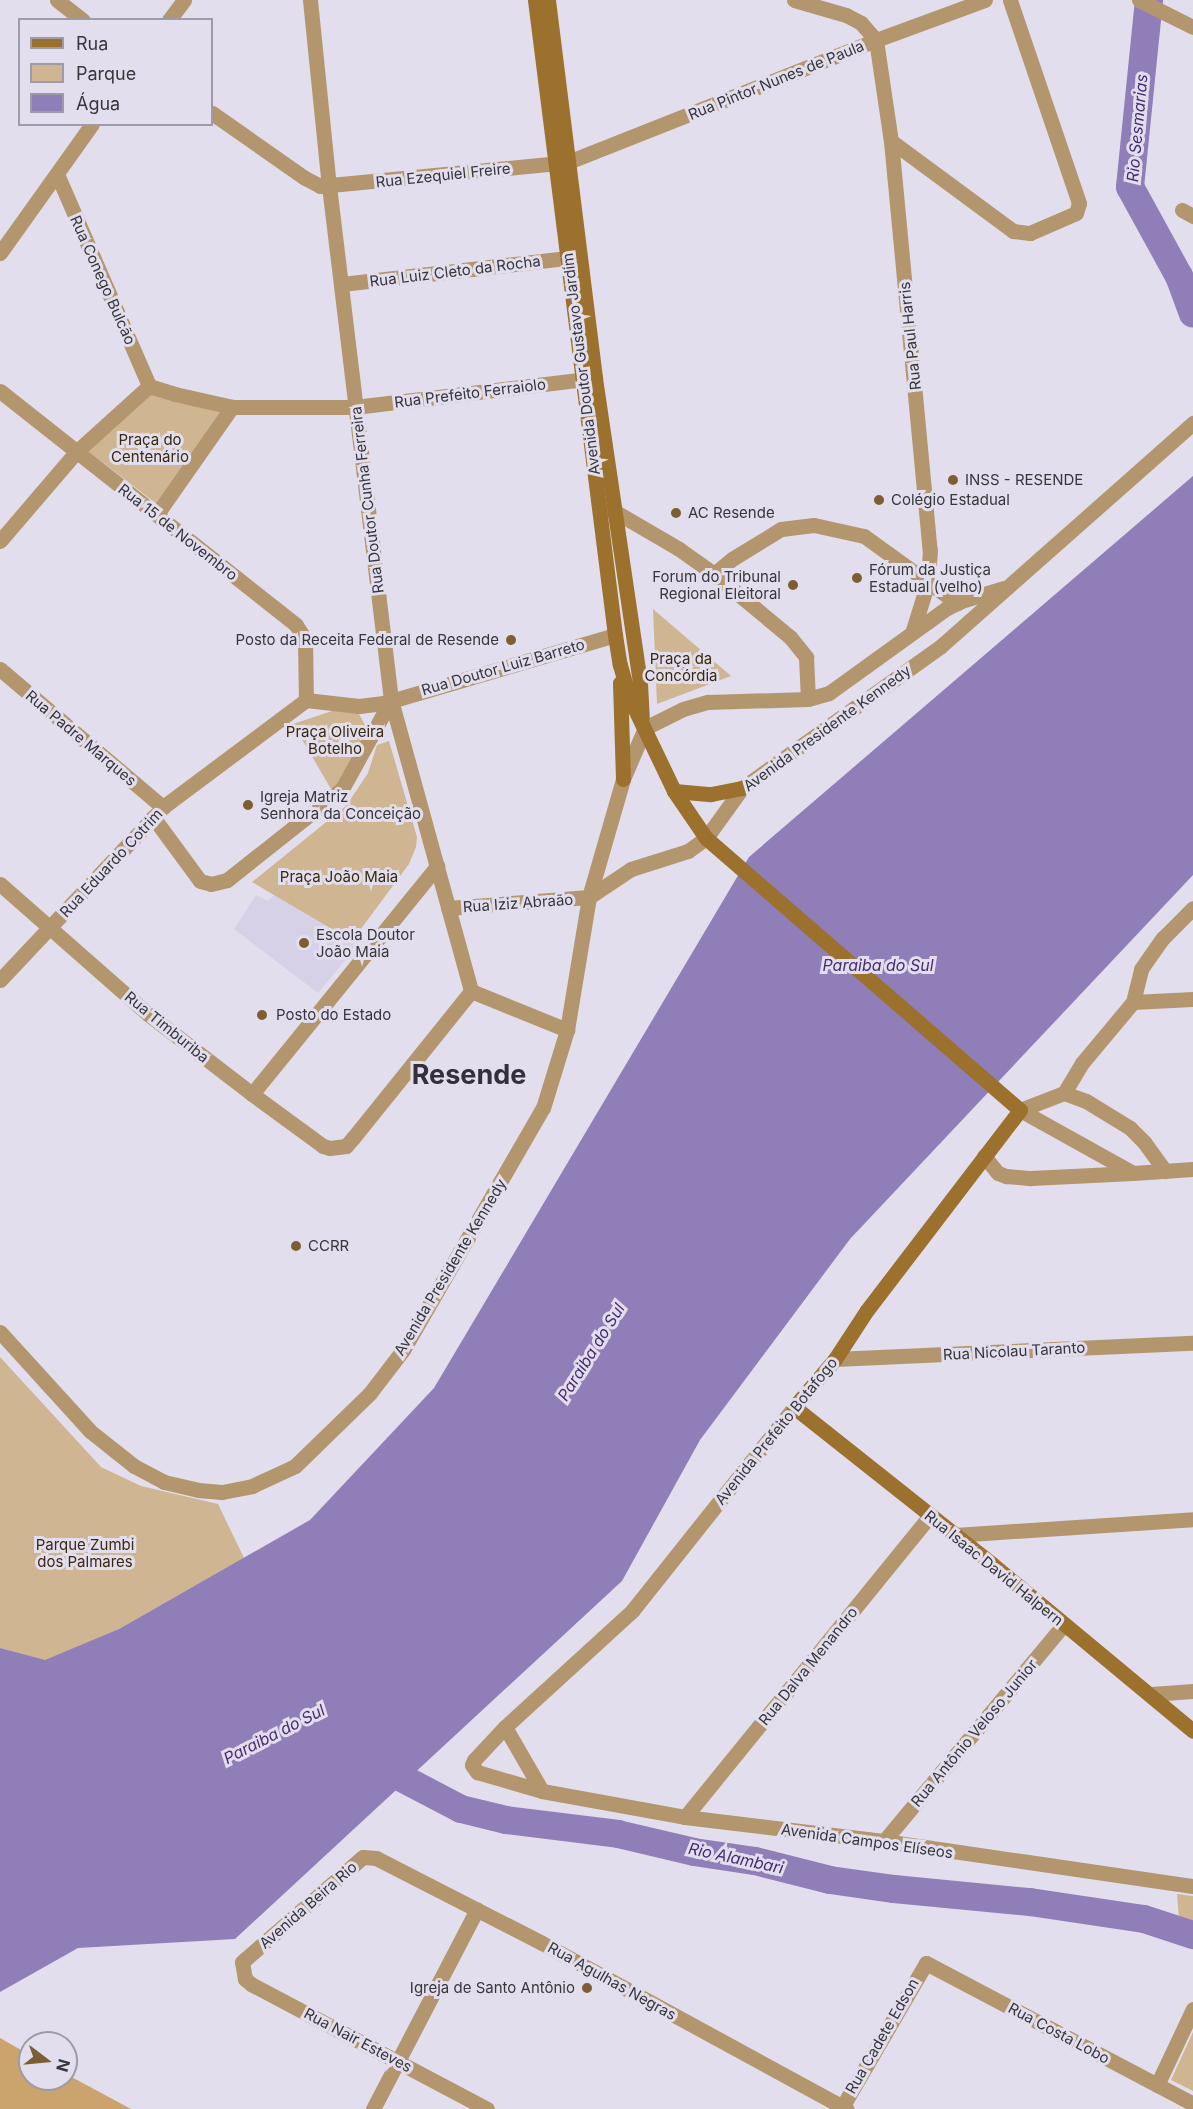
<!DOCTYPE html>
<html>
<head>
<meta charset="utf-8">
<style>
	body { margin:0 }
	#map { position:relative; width:1193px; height:2109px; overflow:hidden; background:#e2deed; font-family:Inter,sans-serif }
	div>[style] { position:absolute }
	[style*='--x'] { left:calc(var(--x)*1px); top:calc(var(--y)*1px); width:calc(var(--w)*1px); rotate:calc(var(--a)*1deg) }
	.built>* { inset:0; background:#d7d1e8 }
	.green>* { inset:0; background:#cfb592 }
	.forest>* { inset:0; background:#cba36c }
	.water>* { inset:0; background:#907eb8 }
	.river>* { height:28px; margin:-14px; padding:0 14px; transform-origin:14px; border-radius:14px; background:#907eb8 }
	.minor>* { height:15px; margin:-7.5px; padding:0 7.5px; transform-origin:7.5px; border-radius:7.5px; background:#b3966d }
	.tertiary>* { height:15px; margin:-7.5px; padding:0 7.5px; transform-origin:7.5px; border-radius:7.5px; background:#b3966d }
	.secondary>* { height:15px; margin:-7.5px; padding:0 7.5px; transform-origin:7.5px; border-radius:7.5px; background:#9c712d }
	.dots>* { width:16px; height:16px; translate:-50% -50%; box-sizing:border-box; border:3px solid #e2deed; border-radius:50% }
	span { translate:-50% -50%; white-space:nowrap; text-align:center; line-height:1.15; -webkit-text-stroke:6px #e2deed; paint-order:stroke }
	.street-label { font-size:15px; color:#37363c }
	.park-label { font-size:15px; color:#3a2910 }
	.poi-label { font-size:15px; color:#37363c }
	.left { translate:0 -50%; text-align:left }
	.right { translate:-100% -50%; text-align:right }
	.water-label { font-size:16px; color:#472c72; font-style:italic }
	.town-label { font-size:27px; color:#33303b; font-weight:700 }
	.legend { position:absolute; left:18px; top:18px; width:195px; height:108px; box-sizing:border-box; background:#e2deed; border:2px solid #9e9ba6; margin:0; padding:8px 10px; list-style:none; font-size:18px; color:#37363c }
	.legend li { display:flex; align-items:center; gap:12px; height:30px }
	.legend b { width:30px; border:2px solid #9e9ba6 }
	.north { position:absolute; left:18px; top:2031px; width:60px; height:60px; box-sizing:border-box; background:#e2deed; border:2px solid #9e9ba6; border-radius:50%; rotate:106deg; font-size:16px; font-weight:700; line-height:24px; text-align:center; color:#37363c }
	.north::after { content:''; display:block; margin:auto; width:21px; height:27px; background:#7c5e32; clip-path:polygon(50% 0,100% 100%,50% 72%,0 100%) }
</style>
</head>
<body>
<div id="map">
	<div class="built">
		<i style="clip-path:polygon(256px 895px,268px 901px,274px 895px,358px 945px,318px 993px,234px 929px)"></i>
	</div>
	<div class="green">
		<i style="clip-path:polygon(148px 393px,222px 413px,158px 505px,88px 451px)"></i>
		<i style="clip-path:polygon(653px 609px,731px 676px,657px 704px)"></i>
		<i style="clip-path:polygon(335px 710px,359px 714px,366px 727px,366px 735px,339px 784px,331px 789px,293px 724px)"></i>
		<i style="clip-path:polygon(389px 741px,417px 837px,416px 847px,409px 864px,352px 941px,252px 882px,346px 806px,368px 773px,377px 745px)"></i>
		<i style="clip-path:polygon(0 1357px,101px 1467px,141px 1486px,218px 1504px,244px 1558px,119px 1629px,45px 1661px,0 1648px)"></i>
		<i style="clip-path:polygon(1177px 1894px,1193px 1896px,1193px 1923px,1179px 1919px)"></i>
		<i style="clip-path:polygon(1193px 2032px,1193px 2091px,1171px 2080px)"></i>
	</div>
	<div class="forest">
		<i style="clip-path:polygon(0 2038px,30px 2055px,30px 2079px,66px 2079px,66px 2074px,131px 2109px,0 2109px)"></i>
	</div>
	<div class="water">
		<i style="clip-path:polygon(1193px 476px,1193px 875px,850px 1239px,700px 1440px,622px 1581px,235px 1939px,78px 1948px,0 1992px,0 1648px,45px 1660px,119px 1629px,310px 1520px,434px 1388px,749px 857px)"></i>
	</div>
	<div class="river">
		<i style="--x:1149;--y:0;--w:188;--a:95.8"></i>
		<i style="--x:1130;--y:187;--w:102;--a:61.2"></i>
		<i style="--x:1179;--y:276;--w:40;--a:69.8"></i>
		<i style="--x:373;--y:1763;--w:99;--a:27.6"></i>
		<i style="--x:461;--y:1809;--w:46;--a:13.7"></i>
		<i style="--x:506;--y:1820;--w:113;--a:7.1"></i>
		<i style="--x:618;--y:1834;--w:78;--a:13.3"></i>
		<i style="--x:694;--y:1852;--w:62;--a:8.4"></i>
		<i style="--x:755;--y:1861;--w:77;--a:14.2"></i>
		<i style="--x:830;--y:1880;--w:65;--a:8"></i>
		<i style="--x:894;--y:1889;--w:137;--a:5.5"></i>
		<i style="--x:1030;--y:1902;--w:115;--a:8.5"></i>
		<i style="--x:1144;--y:1919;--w:52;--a:18.1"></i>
	</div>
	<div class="minor">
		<i style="--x:57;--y:0;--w:33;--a:38"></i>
		<i style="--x:310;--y:0;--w:187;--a:84.2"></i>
		<i style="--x:329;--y:186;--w:518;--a:83.12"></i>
		<i style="--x:391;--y:700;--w:302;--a:74.6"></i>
		<i style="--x:794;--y:0;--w:54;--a:16.1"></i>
		<i style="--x:846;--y:15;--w:17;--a:28"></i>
		<i style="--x:861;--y:23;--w:23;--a:49"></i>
		<i style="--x:876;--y:40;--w:102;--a:81.6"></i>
		<i style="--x:891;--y:141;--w:411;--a:84.6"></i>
		<i style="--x:930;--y:550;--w:32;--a:94"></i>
		<i style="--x:928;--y:582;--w:50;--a:107.4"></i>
		<i style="--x:1139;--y:0;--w:60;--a:26.6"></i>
		<i style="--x:212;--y:113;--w:113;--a:35"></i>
		<i style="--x:305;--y:178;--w:17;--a:28"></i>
		<i style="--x:320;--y:186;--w:249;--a:-5.5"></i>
		<i style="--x:568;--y:162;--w:331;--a:-21.6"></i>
		<i style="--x:876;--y:40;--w:116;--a:-20.2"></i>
		<i style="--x:891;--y:141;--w:152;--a:36.4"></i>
		<i style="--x:1013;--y:231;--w:17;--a:7"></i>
		<i style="--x:1030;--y:233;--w:50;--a:-23.5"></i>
		<i style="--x:1076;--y:213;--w:10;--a:-73"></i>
		<i style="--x:1079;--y:203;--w:214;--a:-108.8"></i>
		<i style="--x:57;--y:174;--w:231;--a:66.5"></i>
		<i style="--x:1182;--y:210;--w:13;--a:29"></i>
		<i style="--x:342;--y:284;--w:227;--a:-6.6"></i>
		<i style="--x:149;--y:386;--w:27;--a:17"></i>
		<i style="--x:175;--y:394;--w:58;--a:12.8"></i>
		<i style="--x:232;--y:407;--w:123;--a:0"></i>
		<i style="--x:355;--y:407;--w:242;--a:-6.9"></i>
		<i style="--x:0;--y:391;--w:377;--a:38.3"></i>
		<i style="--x:296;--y:625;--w:17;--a:57"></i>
		<i style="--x:305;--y:639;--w:61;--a:89.1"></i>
		<i style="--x:605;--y:510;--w:9;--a:6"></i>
		<i style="--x:614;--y:511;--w:75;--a:30.3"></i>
		<i style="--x:679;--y:549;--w:43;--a:35.5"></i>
		<i style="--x:714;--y:574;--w:99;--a:39.7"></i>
		<i style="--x:790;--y:637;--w:26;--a:51"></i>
		<i style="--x:806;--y:657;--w:42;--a:87.3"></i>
		<i style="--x:157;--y:514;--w:131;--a:-55"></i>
		<i style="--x:0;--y:541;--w:117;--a:-49.5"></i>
		<i style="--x:76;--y:452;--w:98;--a:-42.1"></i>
		<i style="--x:714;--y:574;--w:23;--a:-40"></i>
		<i style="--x:732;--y:559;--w:57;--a:-31.5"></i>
		<i style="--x:781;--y:529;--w:33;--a:-7"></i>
		<i style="--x:814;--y:525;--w:51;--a:12.4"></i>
		<i style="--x:864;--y:536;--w:115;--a:35.8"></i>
		<i style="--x:0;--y:669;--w:214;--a:40.3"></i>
		<i style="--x:153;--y:817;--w:79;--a:53.7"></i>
		<i style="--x:200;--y:881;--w:11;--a:15"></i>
		<i style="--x:211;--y:884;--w:16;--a:-14"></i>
		<i style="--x:227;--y:880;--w:147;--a:-38.4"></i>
		<i style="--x:342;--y:789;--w:102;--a:-61.2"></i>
		<i style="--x:0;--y:884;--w:197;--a:41.3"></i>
		<i style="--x:148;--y:1014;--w:131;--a:37.6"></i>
		<i style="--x:252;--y:1094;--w:88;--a:36.2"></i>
		<i style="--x:323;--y:1146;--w:7;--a:16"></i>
		<i style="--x:330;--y:1148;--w:16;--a:-7"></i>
		<i style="--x:346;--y:1146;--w:11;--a:-49"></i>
		<i style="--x:353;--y:1138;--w:189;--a:-51.2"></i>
		<i style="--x:589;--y:897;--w:50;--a:-33.7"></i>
		<i style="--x:631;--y:869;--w:60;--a:-17.5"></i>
		<i style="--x:688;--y:851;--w:22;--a:-36"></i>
		<i style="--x:706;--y:838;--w:62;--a:-54.2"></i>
		<i style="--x:742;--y:788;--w:244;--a:-35.5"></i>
		<i style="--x:941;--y:646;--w:337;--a:-41.5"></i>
		<i style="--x:448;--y:908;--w:141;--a:-4.5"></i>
		<i style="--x:0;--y:980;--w:238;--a:-46.7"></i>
		<i style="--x:163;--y:807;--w:179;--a:-36.8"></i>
		<i style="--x:306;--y:700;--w:53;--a:6.5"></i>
		<i style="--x:359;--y:706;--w:25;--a:-7"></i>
		<i style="--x:384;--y:703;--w:241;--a:-16.4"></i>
		<i style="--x:471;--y:991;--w:104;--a:22.1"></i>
		<i style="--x:1133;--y:1002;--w:60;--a:-2.9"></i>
		<i style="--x:1064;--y:1093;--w:35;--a:-59"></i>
		<i style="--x:1082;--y:1063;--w:80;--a:-50.1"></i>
		<i style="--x:1133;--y:1002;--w:34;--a:-76"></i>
		<i style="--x:1141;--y:969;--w:38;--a:-55"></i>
		<i style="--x:1163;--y:938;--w:42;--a:-45"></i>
		<i style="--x:252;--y:1094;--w:294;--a:-50.9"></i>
		<i style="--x:1020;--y:1110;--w:47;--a:-21.1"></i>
		<i style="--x:1064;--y:1093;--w:23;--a:20"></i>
		<i style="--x:1086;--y:1101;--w:52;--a:31.5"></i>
		<i style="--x:1130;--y:1128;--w:20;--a:45"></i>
		<i style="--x:1144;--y:1142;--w:36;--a:54"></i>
		<i style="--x:984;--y:1156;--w:22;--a:51"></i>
		<i style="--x:998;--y:1173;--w:9;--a:21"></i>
		<i style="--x:1006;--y:1176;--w:25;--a:5"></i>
		<i style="--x:1031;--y:1178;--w:102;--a:-2.8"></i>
		<i style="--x:0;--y:1332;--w:134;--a:47.7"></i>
		<i style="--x:90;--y:1431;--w:56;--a:38.5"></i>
		<i style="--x:134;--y:1466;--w:34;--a:28"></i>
		<i style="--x:164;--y:1482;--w:35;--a:13"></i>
		<i style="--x:198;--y:1490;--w:24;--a:5"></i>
		<i style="--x:222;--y:1492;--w:31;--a:-11"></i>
		<i style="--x:252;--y:1486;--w:47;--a:-24.9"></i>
		<i style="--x:295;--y:1466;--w:105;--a:-44.2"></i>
		<i style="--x:370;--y:1393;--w:54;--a:-52.5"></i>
		<i style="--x:403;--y:1350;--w:280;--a:-60"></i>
		<i style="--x:543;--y:1108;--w:82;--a:-72.9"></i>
		<i style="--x:567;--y:1030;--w:135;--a:-80.6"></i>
		<i style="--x:589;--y:897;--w:123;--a:-73.9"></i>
		<i style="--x:623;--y:779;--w:56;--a:-66.7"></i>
		<i style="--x:645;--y:728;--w:42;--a:-26.6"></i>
		<i style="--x:683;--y:709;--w:26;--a:-16"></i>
		<i style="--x:708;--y:702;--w:100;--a:-1.7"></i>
		<i style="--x:808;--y:699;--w:22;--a:-16"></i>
		<i style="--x:829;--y:693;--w:145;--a:-35.8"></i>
		<i style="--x:947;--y:608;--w:16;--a:-27"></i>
		<i style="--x:961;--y:601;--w:45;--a:-16.8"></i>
		<i style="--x:835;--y:1359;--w:358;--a:-2.6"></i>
		<i style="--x:955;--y:1535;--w:239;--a:-3.8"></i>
		<i style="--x:1151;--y:1694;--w:42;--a:-4.1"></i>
		<i style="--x:505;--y:1727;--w:172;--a:-42.4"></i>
		<i style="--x:632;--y:1611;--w:260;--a:-51.5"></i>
		<i style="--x:542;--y:1791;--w:74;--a:-120"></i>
		<i style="--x:505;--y:1727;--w:45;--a:133.2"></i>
		<i style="--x:474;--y:1760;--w:5;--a:112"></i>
		<i style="--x:472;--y:1765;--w:9;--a:54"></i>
		<i style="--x:477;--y:1772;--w:68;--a:16.3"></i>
		<i style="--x:542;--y:1791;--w:145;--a:10.3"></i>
		<i style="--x:685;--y:1817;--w:200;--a:6.9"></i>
		<i style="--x:884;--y:1841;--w:312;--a:8.3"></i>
		<i style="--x:685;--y:1817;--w:388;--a:-50.9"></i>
		<i style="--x:884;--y:1841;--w:282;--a:-50.3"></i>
		<i style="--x:1157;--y:2085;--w:84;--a:-64.7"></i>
		<i style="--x:373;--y:2109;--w:225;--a:-62.5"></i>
		<i style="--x:487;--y:2109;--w:267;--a:-152.1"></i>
		<i style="--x:251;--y:1984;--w:8;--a:-140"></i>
		<i style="--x:245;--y:1979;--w:17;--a:-100"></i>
		<i style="--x:242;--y:1962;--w:160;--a:-41"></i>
		<i style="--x:363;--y:1857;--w:13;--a:4"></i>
		<i style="--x:376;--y:1858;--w:186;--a:27.1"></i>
		<i style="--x:542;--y:1943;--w:347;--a:28.6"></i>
		<i style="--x:841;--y:2109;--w:169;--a:-59.8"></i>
		<i style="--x:926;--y:1963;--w:302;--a:27.8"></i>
	</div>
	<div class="tertiary">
		<i style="--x:169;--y:20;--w:25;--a:-53"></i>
		<i style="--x:0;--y:253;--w:158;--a:-54.5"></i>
		<i style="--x:1020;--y:1110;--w:129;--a:29.1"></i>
		<i style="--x:1133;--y:1173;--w:60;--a:-3.8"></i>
	</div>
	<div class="secondary">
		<i style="--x:535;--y:0;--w:640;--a:82.82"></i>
		<i style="--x:615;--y:635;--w:30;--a:81"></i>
		<i style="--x:620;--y:665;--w:35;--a:74"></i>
		<i style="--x:630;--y:699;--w:102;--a:64.4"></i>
		<i style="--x:674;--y:791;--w:57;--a:55.8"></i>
		<i style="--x:706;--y:838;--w:415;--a:40.9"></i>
		<i style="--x:1020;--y:1110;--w:252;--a:127.4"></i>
		<i style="--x:867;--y:1310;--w:59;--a:123.1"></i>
		<i style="--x:835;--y:1359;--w:63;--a:130.5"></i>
		<i style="--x:794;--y:1407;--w:253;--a:38.4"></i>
		<i style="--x:992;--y:1564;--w:261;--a:39.7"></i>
		<i style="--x:548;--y:0;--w:381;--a:82.9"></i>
		<i style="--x:595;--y:378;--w:308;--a:81.6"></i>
		<i style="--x:640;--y:683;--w:34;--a:87"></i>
		<i style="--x:620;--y:683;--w:96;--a:88.2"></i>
		<i style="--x:674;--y:791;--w:37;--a:5"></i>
		<i style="--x:711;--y:794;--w:32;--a:-11"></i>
	</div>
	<div class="dots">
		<i style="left:953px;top:480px;background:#7c5e32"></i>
		<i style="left:879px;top:500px;background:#7c5e32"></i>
		<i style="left:676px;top:513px;background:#7c5e32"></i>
		<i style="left:857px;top:578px;background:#7c5e32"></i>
		<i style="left:793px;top:585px;background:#7c5e32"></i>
		<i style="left:511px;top:640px;background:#7c5e32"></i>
		<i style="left:248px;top:805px;background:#7c5e32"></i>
		<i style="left:304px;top:943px;background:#7c5e32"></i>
		<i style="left:262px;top:1015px;background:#7c5e32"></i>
		<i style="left:296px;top:1246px;background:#7c5e32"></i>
		<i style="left:587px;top:1988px;background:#7c5e32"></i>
	</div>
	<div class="street-label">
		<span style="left:776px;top:80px;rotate:-22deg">Rua Pintor Nunes de Paula</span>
		<span style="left:443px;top:175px;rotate:-6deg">Rua Ezequiel Freire</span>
		<span style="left:455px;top:271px;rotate:-7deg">Rua Luiz Cleto da Rocha</span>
		<span style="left:103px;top:280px;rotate:66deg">Rua Conego Bulcão</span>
		<span style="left:910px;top:336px;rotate:-96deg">Rua Paul Harris</span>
		<span style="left:581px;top:364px;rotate:-97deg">Avenida Doutor Gustavo Jardim</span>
		<span style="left:470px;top:393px;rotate:-7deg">Rua Prefeito Ferraiolo</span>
		<span style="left:367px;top:500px;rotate:-97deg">Rua Doutor Cunha Ferreira</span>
		<span style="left:178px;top:532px;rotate:38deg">Rua 15 de Novembro</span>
		<span style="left:503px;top:667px;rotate:-16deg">Rua Doutor Luiz Barreto</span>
		<span style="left:827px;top:728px;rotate:-36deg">Avenida Presidente Kennedy</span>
		<span style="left:81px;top:738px;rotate:40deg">Rua Padre Marques</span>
		<span style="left:111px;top:863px;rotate:-47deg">Rua Eduardo Cotrim</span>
		<span style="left:518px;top:903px;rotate:-4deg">Rua Iziz Abraão</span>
		<span style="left:167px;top:1027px;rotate:39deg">Rua Timburiba</span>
		<span style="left:450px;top:1267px;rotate:-59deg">Avenida Presidente Kennedy</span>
		<span style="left:1014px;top:1351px;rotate:-3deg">Rua Nicolau Taranto</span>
		<span style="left:776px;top:1431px;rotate:-51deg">Avenida Prefeito Botafogo</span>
		<span style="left:994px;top:1568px;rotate:39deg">Rua Isaac David Halpern</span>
		<span style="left:808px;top:1666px;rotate:-51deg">Rua Dalva Menandro</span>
		<span style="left:974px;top:1733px;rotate:-50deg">Rua Antônio Veloso Junior</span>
		<span style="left:867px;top:1841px;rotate:8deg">Avenida Campos Elíseos</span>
		<span style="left:308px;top:1905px;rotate:-41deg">Avenida Beira Rio</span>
		<span style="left:612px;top:1981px;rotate:29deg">Rua Agulhas Negras</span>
		<span style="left:1059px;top:2033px;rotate:28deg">Rua Costa Lobo</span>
		<span style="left:882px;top:2036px;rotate:-60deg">Rua Cadete Edson</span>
		<span style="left:358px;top:2040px;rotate:28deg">Rua Nair Esteves</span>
	</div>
	<div class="park-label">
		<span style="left:150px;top:448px">Praça do<br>Centenário</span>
		<span style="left:681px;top:667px">Praça da<br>Concórdia</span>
		<span style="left:335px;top:740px">Praça Oliveira<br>Botelho</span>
		<span style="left:339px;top:877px">Praça João Maia</span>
		<span style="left:85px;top:1553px">Parque Zumbi<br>dos Palmares</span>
	</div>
	<div class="poi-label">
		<span class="left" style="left:965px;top:480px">INSS - RESENDE</span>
		<span class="left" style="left:891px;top:500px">Colégio Estadual</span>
		<span class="left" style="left:688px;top:513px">AC Resende</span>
		<span class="left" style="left:869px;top:578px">Fórum da Justiça<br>Estadual (velho)</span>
		<span class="right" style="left:781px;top:585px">Forum do Tribunal<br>Regional Eleitoral</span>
		<span class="right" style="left:499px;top:640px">Posto da Receita Federal de Resende</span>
		<span class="left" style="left:260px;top:805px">Igreja Matriz<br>Senhora da Conceição</span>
		<span class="left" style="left:316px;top:943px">Escola Doutor<br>João Maia</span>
		<span class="left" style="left:276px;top:1015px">Posto do Estado</span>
		<span class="left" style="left:308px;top:1246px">CCRR</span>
		<span class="right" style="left:575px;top:1988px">Igreja de Santo Antônio</span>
	</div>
	<div class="water-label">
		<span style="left:1137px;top:128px;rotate:-85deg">Rio Sesmarias</span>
		<span style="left:878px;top:965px">Paraiba do Sul</span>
		<span style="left:591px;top:1352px;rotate:-58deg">Paraiba do Sul</span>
		<span style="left:274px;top:1734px;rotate:-27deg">Paraiba do Sul</span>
		<span style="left:736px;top:1858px;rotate:12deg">Rio Alambari</span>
	</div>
	<div class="town-label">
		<span style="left:469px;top:1075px">Resende</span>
	</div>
	<ul class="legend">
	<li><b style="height:8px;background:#9c712d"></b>Rua</li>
	<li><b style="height:16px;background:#cfb592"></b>Parque</li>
	<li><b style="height:16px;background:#907eb8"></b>Água</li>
	</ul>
	<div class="north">N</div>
</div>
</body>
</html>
